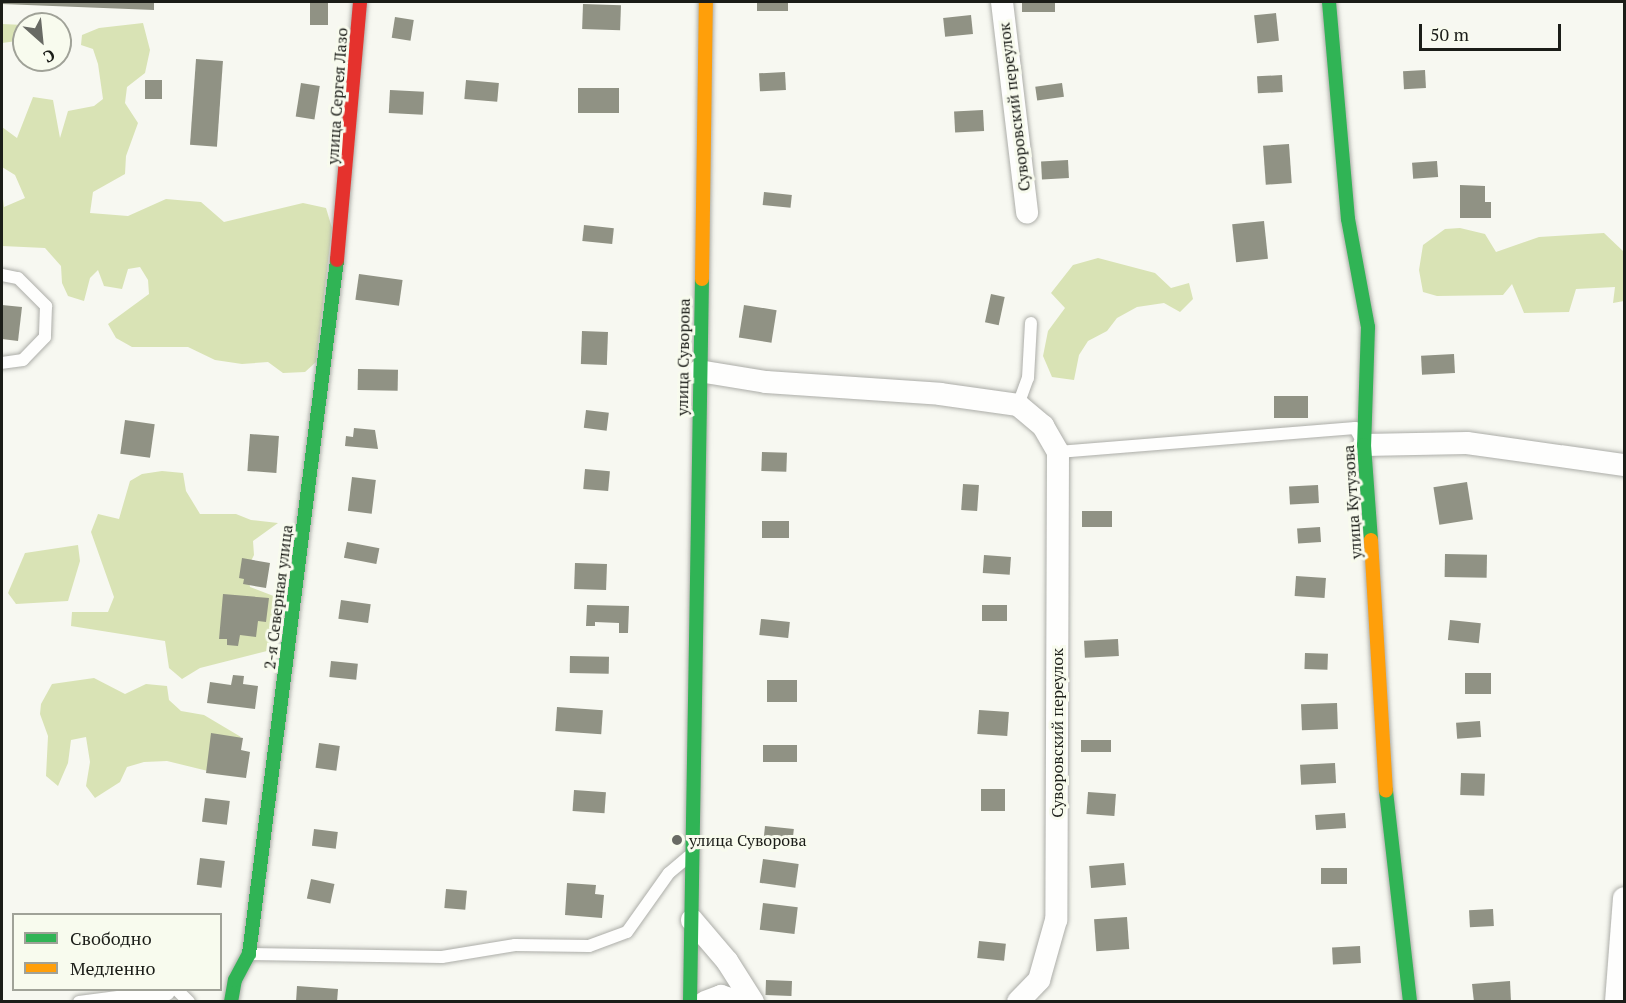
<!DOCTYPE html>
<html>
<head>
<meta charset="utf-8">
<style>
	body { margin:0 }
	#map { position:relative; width:1626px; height:1003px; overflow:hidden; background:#f7f8f1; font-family:"PT Serif",serif }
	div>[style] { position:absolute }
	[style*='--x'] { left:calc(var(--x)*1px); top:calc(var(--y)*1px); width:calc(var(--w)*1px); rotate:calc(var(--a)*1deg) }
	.forest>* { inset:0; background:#d9e3b5 }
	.building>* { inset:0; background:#909284; transform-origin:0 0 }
	.roads { filter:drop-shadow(0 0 2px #acada8) drop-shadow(0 0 2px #acada8) }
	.lane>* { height:12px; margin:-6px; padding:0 6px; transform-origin:6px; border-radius:6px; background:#fefefd }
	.street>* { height:22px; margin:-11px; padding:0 11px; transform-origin:11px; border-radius:11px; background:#fefefd }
	.fast>* { height:14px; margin:-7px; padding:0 7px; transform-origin:7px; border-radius:7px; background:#30b455 }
	.slow>* { height:14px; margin:-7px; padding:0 7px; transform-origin:7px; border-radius:7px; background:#ff9f0a }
	.jam>* { height:14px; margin:-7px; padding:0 7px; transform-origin:7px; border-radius:7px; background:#e5322d }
	.dots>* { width:16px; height:16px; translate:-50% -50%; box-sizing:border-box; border:3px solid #f8fbee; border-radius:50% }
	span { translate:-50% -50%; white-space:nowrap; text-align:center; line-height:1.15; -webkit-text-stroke:6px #f8fbee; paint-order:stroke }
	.street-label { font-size:16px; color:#1b1d18 }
	.poi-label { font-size:16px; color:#1b1d18 }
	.left { translate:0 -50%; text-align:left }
	.frame { position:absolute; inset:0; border:3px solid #1b1d18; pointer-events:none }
	.legend { position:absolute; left:12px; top:913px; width:210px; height:78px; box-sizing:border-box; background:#f8fbee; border:2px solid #a0a298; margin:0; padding:8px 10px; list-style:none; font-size:18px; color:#1b1d18 }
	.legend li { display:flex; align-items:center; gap:12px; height:30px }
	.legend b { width:30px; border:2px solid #a0a298 }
	.north { position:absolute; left:12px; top:12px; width:60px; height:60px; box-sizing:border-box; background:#f8fbee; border:2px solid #a0a298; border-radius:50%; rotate:153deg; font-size:16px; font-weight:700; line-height:24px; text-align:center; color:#1b1d18 }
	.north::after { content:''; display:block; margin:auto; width:21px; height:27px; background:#686a64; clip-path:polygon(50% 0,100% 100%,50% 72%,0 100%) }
	.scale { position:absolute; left:1419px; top:24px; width:142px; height:27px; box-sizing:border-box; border:3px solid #1b1d18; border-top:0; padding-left:8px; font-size:18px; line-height:21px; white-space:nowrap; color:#1b1d18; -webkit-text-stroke:4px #f8fbee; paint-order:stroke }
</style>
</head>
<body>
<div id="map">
	<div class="forest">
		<i style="clip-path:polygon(143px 23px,150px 50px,145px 73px,127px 87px,125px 103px,138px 123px,126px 156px,125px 174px,93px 192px,90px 213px,128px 216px,166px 199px,201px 202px,224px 222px,303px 203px,326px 208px,332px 228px,316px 362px,305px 372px,283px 373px,268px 362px,242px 364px,215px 360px,188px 347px,132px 347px,116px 338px,108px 324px,149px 294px,148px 280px,140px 267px,128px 269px,122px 289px,104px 286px,98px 270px,90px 278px,84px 301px,68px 296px,62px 283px,61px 266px,45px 248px,2px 246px,2px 191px,4px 207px,25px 198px,15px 175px,2px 167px,2px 127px,17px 138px,33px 97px,53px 100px,60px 138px,68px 111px,94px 106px,103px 99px,98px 64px,93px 49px,81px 45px,82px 35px,99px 28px)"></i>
		<i style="clip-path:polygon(2px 24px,24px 25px,24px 40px,2px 43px)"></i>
		<i style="clip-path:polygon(1460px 228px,1485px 234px,1496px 252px,1539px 237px,1604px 233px,1624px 252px,1624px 301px,1613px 303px,1615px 287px,1576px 289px,1569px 312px,1524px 313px,1512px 284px,1503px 295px,1437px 296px,1423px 292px,1419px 270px,1423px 245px,1445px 229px)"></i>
		<i style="clip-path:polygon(1098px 258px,1155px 273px,1171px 288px,1189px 283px,1193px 299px,1180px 312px,1164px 303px,1137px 307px,1117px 318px,1107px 331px,1088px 341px,1079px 355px,1074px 380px,1052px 377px,1043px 356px,1048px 331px,1065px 308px,1051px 293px,1073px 265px)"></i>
		<i style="clip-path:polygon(162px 471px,183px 473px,186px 491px,200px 514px,236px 514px,251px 520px,278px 523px,253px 541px,254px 555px,247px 569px,250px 587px,284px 600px,285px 620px,270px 631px,271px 650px,200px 668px,182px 679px,169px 668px,165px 641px,71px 626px,72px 612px,108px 612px,114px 597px,91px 532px,98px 514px,119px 519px,130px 481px,142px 474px)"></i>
		<i style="clip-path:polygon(78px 545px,80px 561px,68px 601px,16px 604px,8px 593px,25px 553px)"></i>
		<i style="clip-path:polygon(94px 678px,125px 694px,146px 684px,167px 686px,169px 700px,181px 711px,204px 715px,241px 737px,220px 755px,212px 772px,167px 761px,144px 762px,127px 767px,120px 782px,95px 798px,86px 786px,90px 762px,86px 737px,71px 740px,68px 763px,58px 786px,46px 776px,48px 736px,40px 714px,41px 704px,52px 684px)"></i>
	</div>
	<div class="building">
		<i style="clip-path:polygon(2px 2px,154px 2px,154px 10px,2px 4px)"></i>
		<i style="left:310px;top:2px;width:18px;height:23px"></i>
		<i style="left:757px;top:2px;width:31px;height:9px"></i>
		<i style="left:1022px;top:2px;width:33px;height:10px"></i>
		<i style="left:583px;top:4px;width:38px;height:25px;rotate:2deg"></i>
		<i style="left:1276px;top:13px;width:28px;height:22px;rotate:84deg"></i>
		<i style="left:971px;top:15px;width:19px;height:28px;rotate:84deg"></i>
		<i style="left:395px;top:17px;width:19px;height:21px;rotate:9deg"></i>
		<i style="left:196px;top:59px;width:27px;height:86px;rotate:4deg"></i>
		<i style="left:1425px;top:70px;width:18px;height:22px;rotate:87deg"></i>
		<i style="left:785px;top:72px;width:18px;height:26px;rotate:87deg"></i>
		<i style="left:1282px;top:75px;width:17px;height:25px;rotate:87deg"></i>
		<i style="left:145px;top:80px;width:17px;height:19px"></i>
		<i style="left:466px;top:80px;width:33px;height:19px;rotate:5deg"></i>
		<i style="left:301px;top:83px;width:19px;height:34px;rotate:9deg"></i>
		<i style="left:1062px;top:83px;width:14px;height:27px;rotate:82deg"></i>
		<i style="left:578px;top:88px;width:41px;height:25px"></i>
		<i style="left:390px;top:90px;width:34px;height:23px;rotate:3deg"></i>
		<i style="left:983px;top:110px;width:21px;height:29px;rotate:87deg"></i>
		<i style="left:1289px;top:144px;width:39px;height:26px;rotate:86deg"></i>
		<i style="left:1068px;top:160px;width:18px;height:27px;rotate:87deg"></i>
		<i style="left:1437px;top:161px;width:16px;height:25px;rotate:86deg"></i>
		<i style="clip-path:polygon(1460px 185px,1485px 186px,1485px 202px,1491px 202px,1491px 218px,1460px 218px)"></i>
		<i style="left:764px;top:192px;width:28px;height:13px;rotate:6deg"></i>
		<i style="left:1264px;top:221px;width:38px;height:32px;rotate:84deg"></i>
		<i style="left:584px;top:225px;width:30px;height:16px;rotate:6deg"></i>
		<i style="left:359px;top:274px;width:44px;height:26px;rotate:8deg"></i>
		<i style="left:991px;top:294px;width:14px;height:29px;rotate:12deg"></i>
		<i style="clip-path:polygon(2px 305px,22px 307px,18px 341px,2px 339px)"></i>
		<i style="left:744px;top:305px;width:33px;height:33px;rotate:9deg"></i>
		<i style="left:582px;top:331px;width:26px;height:33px;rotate:2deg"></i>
		<i style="left:1454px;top:354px;width:19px;height:33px;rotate:87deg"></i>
		<i style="left:358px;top:369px;width:40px;height:21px;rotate:1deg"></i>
		<i style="left:1308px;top:396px;width:22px;height:34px;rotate:90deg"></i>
		<i style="left:586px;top:410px;width:23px;height:18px;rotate:7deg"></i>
		<i style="left:125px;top:420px;width:30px;height:34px;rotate:8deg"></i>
		<i style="clip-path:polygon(354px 428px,375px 430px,378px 449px,345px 446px,346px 436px,353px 437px)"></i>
		<i style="left:250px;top:434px;width:29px;height:37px;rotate:4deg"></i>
		<i style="left:762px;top:452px;width:25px;height:19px;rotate:2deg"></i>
		<i style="left:585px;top:469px;width:25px;height:20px;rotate:5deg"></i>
		<i style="left:352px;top:477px;width:24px;height:34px;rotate:7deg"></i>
		<i style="left:1467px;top:482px;width:38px;height:34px;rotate:81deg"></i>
		<i style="left:963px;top:484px;width:16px;height:26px;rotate:4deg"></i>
		<i style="left:1318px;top:485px;width:18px;height:29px;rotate:87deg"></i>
		<i style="left:1112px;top:511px;width:16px;height:30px;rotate:90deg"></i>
		<i style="left:789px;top:521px;width:17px;height:27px;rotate:90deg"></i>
		<i style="left:1320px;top:527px;width:15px;height:23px;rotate:86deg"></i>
		<i style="left:347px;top:542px;width:33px;height:16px;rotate:11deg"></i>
		<i style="left:1445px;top:554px;width:42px;height:23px;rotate:1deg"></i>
		<i style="left:984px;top:555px;width:27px;height:18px;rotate:4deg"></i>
		<i style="clip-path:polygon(242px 558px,270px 563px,266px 588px,243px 584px,244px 579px,239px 578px)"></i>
		<i style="left:575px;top:563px;width:32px;height:26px;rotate:2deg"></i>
		<i style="left:1296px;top:576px;width:30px;height:20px;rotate:4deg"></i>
		<i style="clip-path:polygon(223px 594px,269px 598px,266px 622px,258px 621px,256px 637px,240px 635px,238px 646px,227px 645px,227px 639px,219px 639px)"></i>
		<i style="left:341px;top:600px;width:30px;height:19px;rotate:8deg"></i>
		<i style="clip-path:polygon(587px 605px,629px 606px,628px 633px,619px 633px,619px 623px,595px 622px,595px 626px,586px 626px)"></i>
		<i style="left:982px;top:605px;width:25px;height:16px"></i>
		<i style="left:761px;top:619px;width:29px;height:16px;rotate:6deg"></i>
		<i style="left:1450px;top:620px;width:31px;height:20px;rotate:6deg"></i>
		<i style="left:1118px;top:639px;width:17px;height:34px;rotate:87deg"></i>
		<i style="left:1305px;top:653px;width:23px;height:16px;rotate:2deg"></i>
		<i style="left:570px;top:656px;width:39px;height:17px;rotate:1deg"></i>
		<i style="left:331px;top:661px;width:27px;height:16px;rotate:6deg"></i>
		<i style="left:1465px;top:673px;width:26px;height:21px"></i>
		<i style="clip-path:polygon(233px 675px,244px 676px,243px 684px,258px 686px,255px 709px,207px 703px,210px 682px,231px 685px)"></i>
		<i style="left:767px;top:680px;width:30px;height:22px"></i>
		<i style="left:1337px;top:703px;width:26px;height:36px;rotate:88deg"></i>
		<i style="left:557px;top:707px;width:46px;height:24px;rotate:4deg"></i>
		<i style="left:979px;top:710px;width:30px;height:24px;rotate:4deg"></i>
		<i style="left:1480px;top:721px;width:16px;height:24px;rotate:86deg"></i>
		<i style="clip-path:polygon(211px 733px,243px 738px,241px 750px,250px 752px,246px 778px,206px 773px)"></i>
		<i style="left:1081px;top:740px;width:30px;height:12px"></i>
		<i style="left:319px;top:743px;width:21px;height:25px;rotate:8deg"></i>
		<i style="left:763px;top:745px;width:34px;height:17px"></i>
		<i style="left:1335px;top:763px;width:20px;height:35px;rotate:87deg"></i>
		<i style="left:1461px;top:773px;width:24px;height:22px;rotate:2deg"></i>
		<i style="left:981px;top:789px;width:24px;height:22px"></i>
		<i style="left:574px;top:790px;width:32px;height:21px;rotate:4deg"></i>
		<i style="left:1088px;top:792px;width:28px;height:22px;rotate:4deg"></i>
		<i style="left:205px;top:798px;width:25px;height:24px;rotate:7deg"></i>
		<i style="left:1345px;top:813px;width:15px;height:30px;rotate:86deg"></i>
		<i style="left:765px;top:826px;width:29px;height:15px;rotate:6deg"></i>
		<i style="left:314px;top:829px;width:24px;height:17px;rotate:7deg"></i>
		<i style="left:200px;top:858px;width:25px;height:27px;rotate:7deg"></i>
		<i style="left:763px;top:859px;width:36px;height:24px;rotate:8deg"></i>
		<i style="left:1124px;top:863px;width:22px;height:35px;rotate:85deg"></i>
		<i style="left:1347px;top:868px;width:16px;height:26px;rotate:90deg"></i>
		<i style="left:311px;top:879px;width:24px;height:20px;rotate:12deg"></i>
		<i style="clip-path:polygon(567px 883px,596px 885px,595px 894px,604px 895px,602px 918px,565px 915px)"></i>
		<i style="left:446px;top:889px;width:21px;height:19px;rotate:5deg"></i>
		<i style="left:763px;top:903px;width:35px;height:27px;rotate:7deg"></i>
		<i style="left:1493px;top:909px;width:17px;height:24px;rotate:87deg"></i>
		<i style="left:1127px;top:917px;width:32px;height:33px;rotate:86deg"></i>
		<i style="left:979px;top:941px;width:27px;height:17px;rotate:6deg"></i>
		<i style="left:1360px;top:946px;width:17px;height:28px;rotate:87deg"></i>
		<i style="left:766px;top:980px;width:26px;height:15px;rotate:2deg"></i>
		<i style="clip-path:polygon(1510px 981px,1511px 1002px,1474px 1002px,1472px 984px)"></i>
		<i style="clip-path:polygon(297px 986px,338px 989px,337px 1002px,296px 1002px)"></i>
	</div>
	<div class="roads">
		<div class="lane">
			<i style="--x:2;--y:275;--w:16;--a:11"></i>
			<i style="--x:18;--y:278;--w:40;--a:45"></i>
			<i style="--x:46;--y:306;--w:31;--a:92"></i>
			<i style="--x:45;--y:337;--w:32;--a:134"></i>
			<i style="--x:23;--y:360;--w:21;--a:172"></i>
			<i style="--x:1018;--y:405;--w:29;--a:-70"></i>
			<i style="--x:1028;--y:378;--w:55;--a:-86.9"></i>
			<i style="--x:1058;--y:452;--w:298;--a:-4.6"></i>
			<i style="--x:1355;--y:428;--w:10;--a:61"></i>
			<i style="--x:250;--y:954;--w:192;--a:0.9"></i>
			<i style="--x:442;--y:957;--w:74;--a:-9.3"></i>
			<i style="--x:515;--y:945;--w:74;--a:0.8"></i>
			<i style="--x:589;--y:946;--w:40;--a:-20.2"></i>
			<i style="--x:627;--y:932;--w:72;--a:-54.6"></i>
			<i style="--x:669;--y:873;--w:25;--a:-40"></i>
			<i style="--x:177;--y:990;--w:17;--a:45"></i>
			<i style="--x:79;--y:1002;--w:62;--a:-7.5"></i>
		</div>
		<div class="street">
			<i style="--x:1002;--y:2;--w:212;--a:83.2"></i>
			<i style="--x:699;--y:371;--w:68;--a:9.3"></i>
			<i style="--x:766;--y:382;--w:174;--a:3.9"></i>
			<i style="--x:940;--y:394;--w:79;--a:8"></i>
			<i style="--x:1018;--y:405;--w:33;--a:40"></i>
			<i style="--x:1043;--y:426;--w:30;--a:60"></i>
			<i style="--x:1058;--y:452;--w:468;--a:90.2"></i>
			<i style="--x:1056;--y:920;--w:62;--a:105.8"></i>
			<i style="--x:1039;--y:980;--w:30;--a:134"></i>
			<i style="--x:1364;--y:445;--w:103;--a:-1.1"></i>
			<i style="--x:1467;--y:443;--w:159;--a:8"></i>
			<i style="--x:692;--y:920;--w:54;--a:49.5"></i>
			<i style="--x:727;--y:961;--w:49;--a:57.6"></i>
			<i style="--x:134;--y:1002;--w:13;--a:-39"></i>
			<i style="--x:144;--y:994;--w:21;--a:-11"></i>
			<i style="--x:705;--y:1002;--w:17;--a:-21"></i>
			<i style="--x:721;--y:996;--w:20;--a:18"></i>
			<i style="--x:1616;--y:1002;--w:104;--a:-85.6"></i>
		</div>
		<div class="fast">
			<i style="--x:1329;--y:2;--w:218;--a:85"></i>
			<i style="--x:1348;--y:219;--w:110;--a:79.5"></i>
			<i style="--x:1368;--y:327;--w:118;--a:91.9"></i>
			<i style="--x:1364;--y:445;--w:95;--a:85.8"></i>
			<i style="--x:1386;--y:791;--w:212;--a:83.5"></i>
			<i style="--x:231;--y:1002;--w:22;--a:-80"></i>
			<i style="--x:235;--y:980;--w:30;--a:-62"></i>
			<i style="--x:249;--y:954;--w:700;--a:-82.77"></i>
			<i style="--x:690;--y:1002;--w:723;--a:-89.05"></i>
		</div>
		<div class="slow">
			<i style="--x:702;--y:279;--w:277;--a:-89.2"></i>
			<i style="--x:1371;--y:540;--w:251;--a:86.6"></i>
		</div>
		<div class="jam">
			<i style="--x:337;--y:260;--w:259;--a:-84.9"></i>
		</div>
	</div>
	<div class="dots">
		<i style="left:677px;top:840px;background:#686a64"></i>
	</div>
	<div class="street-label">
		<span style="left:337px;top:96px;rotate:-86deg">улица Сергея Лазо</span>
		<span style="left:1014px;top:107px;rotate:-97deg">Суворовский переулок</span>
		<span style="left:683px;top:357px;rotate:-89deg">улица Суворова</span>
		<span style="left:1352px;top:502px;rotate:-94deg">улица Кутузова</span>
		<span style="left:278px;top:597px;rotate:-83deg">2-я Северная улица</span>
		<span style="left:1057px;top:733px;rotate:-90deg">Суворовский переулок</span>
	</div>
	<div class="poi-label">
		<span class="left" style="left:689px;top:840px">улица Суворова</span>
	</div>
	<div class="frame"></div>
	<ul class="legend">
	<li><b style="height:8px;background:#30b455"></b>Свободно</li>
	<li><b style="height:8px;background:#ff9f0a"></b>Медленно</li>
	</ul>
	<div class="north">С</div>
	<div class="scale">50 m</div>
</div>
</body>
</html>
